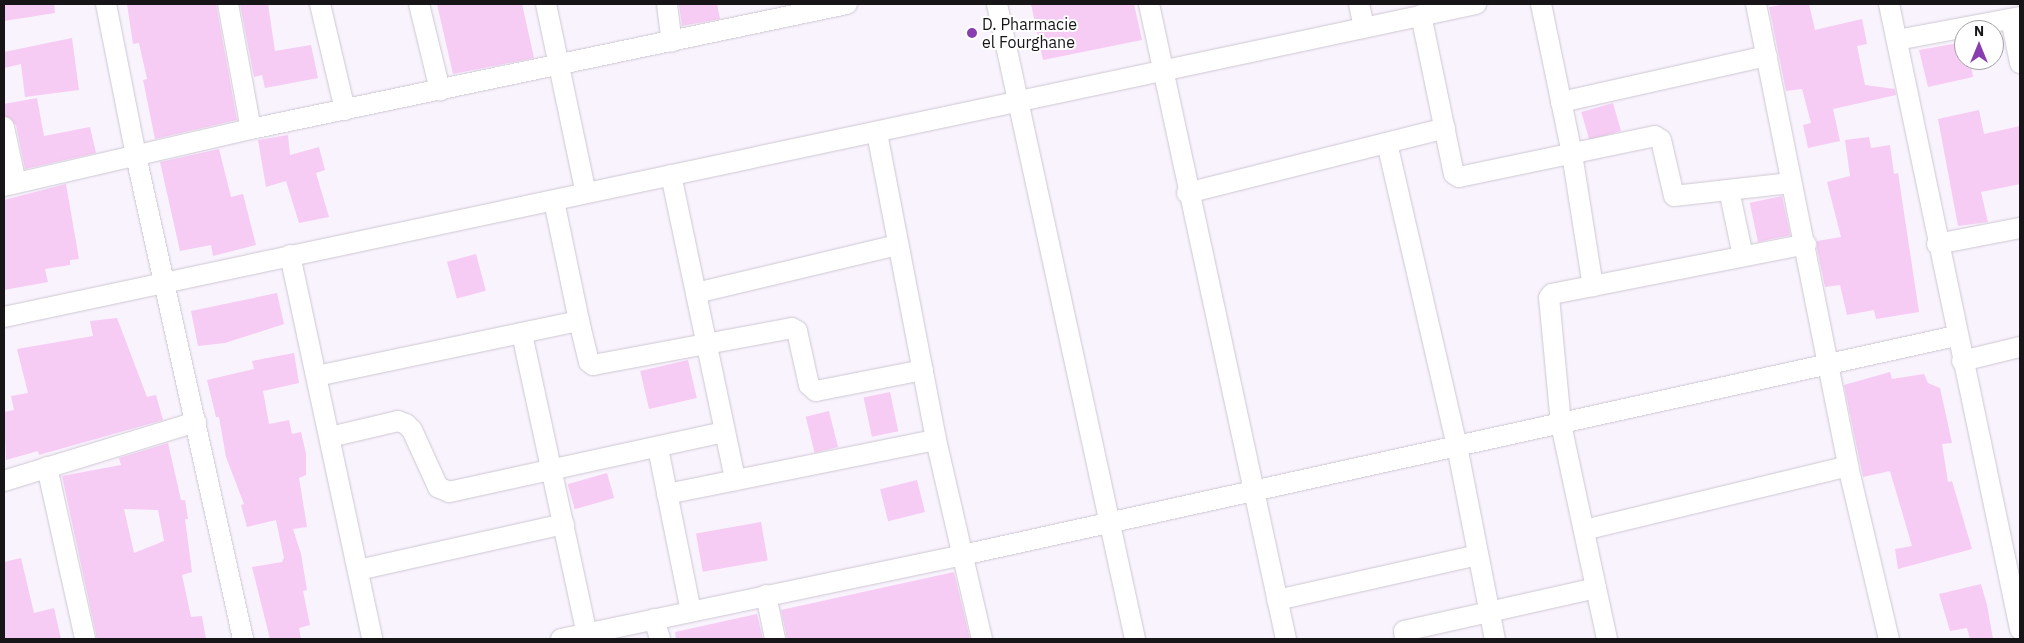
<!DOCTYPE html>
<html>
<head>
<meta charset="utf-8">
<style>
	body { margin:0 }
	#map { position:relative; width:2024px; height:643px; overflow:hidden; background:#f9f3fe; font-family:"IBM Plex Sans",sans-serif }
	div>[style] { position:absolute }
	[style*='--x'] { left:calc(var(--x)*1px); top:calc(var(--y)*1px); width:calc(var(--w)*1px); rotate:calc(var(--a)*1deg) }
	.building>* { inset:0; background:#f6cbf4; transform-origin:0 0 }
	.roads { filter:drop-shadow(0 0 1px #cdc7d1) drop-shadow(0 0 1px #cdc7d1) }
	.minor>* { height:20px; margin:-10px; padding:0 10px; transform-origin:10px; border-radius:10px; background:#fff }
	.dots>* { width:14px; height:14px; translate:-50% -50%; box-sizing:border-box; border:2px solid #fff; border-radius:50% }
	span { translate:-50% -50%; white-space:nowrap; text-align:center; line-height:1.15; -webkit-text-stroke:4px #fff; paint-order:stroke }
	.poi-label { font-size:16px; color:#171518 }
	.left { translate:0 -50%; text-align:left }
	.frame { position:absolute; inset:0; border:5px solid #171518; pointer-events:none }
	.north { position:absolute; left:1954px; top:20px; width:50px; height:50px; box-sizing:border-box; background:#fff; border:1px solid #a2a1a3; border-radius:50%; rotate:0deg; font-size:14px; font-weight:700; line-height:20px; text-align:center; color:#171518 }
	.north::after { content:''; display:block; margin:auto; width:18px; height:22px; background:#883eb0; clip-path:polygon(50% 0,100% 100%,50% 72%,0 100%) }
</style>
</head>
<body>
<div id="map">
	<div class="building">
		<i style="clip-path:polygon(4px 4px,54px 4px,55px 13px,4px 21px)"></i>
		<i style="clip-path:polygon(127px 4px,216px 4px,237px 120px,155px 139px,143px 80px,147px 79px,139px 43px,133px 44px)"></i>
		<i style="clip-path:polygon(240px 4px,268px 4px,275px 51px,311px 45px,318px 78px,265px 88px,262px 75px,254px 77px)"></i>
		<i style="clip-path:polygon(437px 4px,522px 4px,534px 58px,453px 74px)"></i>
		<i style="clip-path:polygon(679px 4px,717px 4px,720px 19px,682px 26px)"></i>
		<i style="clip-path:polygon(1031px 4px,1134px 4px,1142px 40px,1043px 60px)"></i>
		<i style="clip-path:polygon(1787px 4px,1809px 4px,1815px 30px,1862px 19px,1867px 44px,1857px 46px,1865px 85px,1895px 89px,1896px 95px,1833px 109px,1840px 141px,1808px 148px,1803px 125px,1811px 123px,1802px 89px,1786px 91px,1769px 7px)"></i>
		<i style="clip-path:polygon(72px 38px,79px 90px,25px 97px,21px 64px,4px 68px,4px 52px)"></i>
		<i style="clip-path:polygon(1964px 42px,1964px 60px,1970px 60px,1973px 77px,1928px 87px,1919px 50px)"></i>
		<i style="clip-path:polygon(37px 98px,44px 136px,90px 127px,96px 153px,25px 169px,16px 125px,5px 116px,4px 104px)"></i>
		<i style="left:1613px;top:103px;width:29px;height:33px;rotate:74deg"></i>
		<i style="clip-path:polygon(1979px 110px,1984px 134px,2020px 126px,2020px 184px,1981px 192px,1988px 222px,1958px 226px,1938px 119px)"></i>
		<i style="clip-path:polygon(288px 135px,290px 155px,319px 147px,325px 170px,316px 173px,329px 217px,299px 223px,286px 181px,266px 187px,258px 140px)"></i>
		<i style="clip-path:polygon(1869px 137px,1871px 148px,1890px 145px,1894px 174px,1898px 173px,1919px 312px,1876px 319px,1874px 310px,1847px 315px,1840px 285px,1825px 287px,1817px 249px,1817px 241px,1841px 237px,1827px 182px,1850px 176px,1845px 140px)"></i>
		<i style="clip-path:polygon(219px 149px,231px 197px,243px 194px,256px 245px,213px 256px,211px 245px,180px 251px,160px 162px)"></i>
		<i style="clip-path:polygon(66px 184px,79px 259px,70px 260px,70px 265px,45px 269px,48px 282px,4px 290px,4px 200px)"></i>
		<i style="left:1782px;top:196px;width:40px;height:33px;rotate:78deg"></i>
		<i style="left:476px;top:254px;width:38px;height:30px;rotate:75deg"></i>
		<i style="clip-path:polygon(277px 293px,284px 324px,225px 343px,198px 346px,191px 311px)"></i>
		<i style="clip-path:polygon(117px 318px,147px 397px,156px 395px,163px 420px,39px 455px,38px 451px,6px 460px,4px 412px,14px 410px,11px 396px,28px 393px,17px 349px,93px 336px,90px 321px)"></i>
		<i style="clip-path:polygon(294px 353px,299px 383px,263px 391px,269px 424px,289px 420px,292px 434px,301px 432px,306px 454px,306px 475px,299px 478px,307px 527px,293px 529px,301px 554px,307px 590px,303px 591px,310px 625px,299px 628px,301px 639px,270px 639px,252px 567px,282px 562px,284px 558px,276px 520px,247px 527px,241px 505px,244px 504px,226px 457px,219px 417px,216px 417px,207px 380px,254px 369px,252px 361px)"></i>
		<i style="left:688px;top:360px;width:39px;height:49px;rotate:77deg"></i>
		<i style="clip-path:polygon(1890px 372px,1892px 379px,1924px 374px,1928px 383px,1940px 388px,1952px 443px,1942px 444px,1948px 482px,1952px 481px,1972px 549px,1898px 569px,1895px 549px,1912px 546px,1890px 471px,1863px 477px,1844px 385px)"></i>
		<i style="left:890px;top:392px;width:40px;height:27px;rotate:78deg"></i>
		<i style="left:829px;top:411px;width:37px;height:24px;rotate:76deg"></i>
		<i style="clip-path:polygon(evenodd,168px 443px,181px 500px,185px 500px,188px 519px,185px 519px,192px 572px,182px 575px,191px 617px,202px 616px,206px 639px,97px 639px,62px 476px,121px 465px,119px 458px,168px 443px,124px 509px,158px 510px,164px 541px,134px 553px,124px 509px)"></i>
		<i style="left:607px;top:473px;width:26px;height:41px;rotate:74deg"></i>
		<i style="left:917px;top:480px;width:33px;height:38px;rotate:76deg"></i>
		<i style="left:761px;top:522px;width:39px;height:66px;rotate:80deg"></i>
		<i style="clip-path:polygon(21px 558px,34px 613px,54px 608px,61px 639px,4px 639px,4px 562px)"></i>
		<i style="clip-path:polygon(954px 572px,970px 639px,787px 639px,781px 610px)"></i>
		<i style="clip-path:polygon(1981px 584px,1987px 605px,1993px 639px,1970px 639px,1967px 628px,1950px 631px,1939px 594px)"></i>
		<i style="clip-path:polygon(757px 614px,763px 639px,676px 639px,675px 632px)"></i>
	</div>
	<div class="roads">
		<div class="minor">
			<i style="--x:106;--y:4;--w:155;--a:78.8"></i>
			<i style="--x:136;--y:156;--w:495;--a:77.5"></i>
			<i style="--x:228;--y:4;--w:127;--a:79.6"></i>
			<i style="--x:320;--y:4;--w:109;--a:76.7"></i>
			<i style="--x:419;--y:4;--w:89;--a:76.3"></i>
			<i style="--x:546;--y:4;--w:193;--a:78.1"></i>
			<i style="--x:667;--y:4;--w:38;--a:83"></i>
			<i style="--x:997;--y:4;--w:650;--a:77.74"></i>
			<i style="--x:1149;--y:4;--w:650;--a:77.83"></i>
			<i style="--x:1359;--y:4;--w:24;--a:78"></i>
			<i style="--x:1541;--y:4;--w:153;--a:78.3"></i>
			<i style="--x:1572;--y:154;--w:134;--a:81"></i>
			<i style="--x:1756;--y:4;--w:471;--a:78.7"></i>
			<i style="--x:1848;--y:466;--w:178;--a:76.7"></i>
			<i style="--x:1889;--y:4;--w:639;--a:78.16"></i>
			<i style="--x:1421;--y:15;--w:162;--a:78.3"></i>
			<i style="--x:1454;--y:174;--w:6;--a:31"></i>
			<i style="--x:1459;--y:177;--w:200;--a:-11.8"></i>
			<i style="--x:1655;--y:136;--w:7;--a:34"></i>
			<i style="--x:1661;--y:140;--w:57;--a:76.9"></i>
			<i style="--x:1674;--y:196;--w:117;--a:-6.4"></i>
			<i style="--x:2011;--y:19;--w:45;--a:78.4"></i>
			<i style="--x:1897;--y:40;--w:125;--a:-10.6"></i>
			<i style="--x:1561;--y:102;--w:211;--a:-12.6"></i>
			<i style="--x:4;--y:127;--w:57;--a:77.9"></i>
			<i style="--x:877;--y:133;--w:313;--a:79.1"></i>
			<i style="--x:936;--y:440;--w:204;--a:77"></i>
			<i style="--x:1387;--y:143;--w:311;--a:77"></i>
			<i style="--x:1457;--y:446;--w:197;--a:78.9"></i>
			<i style="--x:671;--y:175;--w:312;--a:78.1"></i>
			<i style="--x:4;--y:186;--w:253;--a:-13"></i>
			<i style="--x:251;--y:129;--w:609;--a:-11.85"></i>
			<i style="--x:1729;--y:190;--w:67;--a:78"></i>
			<i style="--x:1187;--y:193;--w:266;--a:-14.1"></i>
			<i style="--x:554;--y:201;--w:123;--a:78.2"></i>
			<i style="--x:579;--y:321;--w:42;--a:76.3"></i>
			<i style="--x:589;--y:362;--w:5;--a:37"></i>
			<i style="--x:593;--y:365;--w:202;--a:-10.5"></i>
			<i style="--x:792;--y:328;--w:6;--a:31"></i>
			<i style="--x:797;--y:331;--w:55;--a:77.5"></i>
			<i style="--x:809;--y:385;--w:9;--a:41"></i>
			<i style="--x:816;--y:391;--w:109;--a:-11.1"></i>
			<i style="--x:1937;--y:244;--w:85;--a:-10.9"></i>
			<i style="--x:290;--y:255;--w:393;--a:77.9"></i>
			<i style="--x:696;--y:293;--w:208;--a:-13.4"></i>
			<i style="--x:4;--y:317;--w:1505;--a:-12"></i>
			<i style="--x:522;--y:334;--w:307;--a:77.8"></i>
			<i style="--x:1962;--y:361;--w:60;--a:-13.6"></i>
			<i style="--x:317;--y:376;--w:268;--a:-11.9"></i>
			<i style="--x:330;--y:437;--w:70;--a:-13.2"></i>
			<i style="--x:398;--y:421;--w:9;--a:21"></i>
			<i style="--x:406;--y:424;--w:8;--a:45"></i>
			<i style="--x:412;--y:430;--w:63;--a:65.5"></i>
			<i style="--x:438;--y:487;--w:12;--a:24"></i>
			<i style="--x:449;--y:492;--w:282;--a:-12.3"></i>
			<i style="--x:658;--y:448;--w:166;--a:78.6"></i>
			<i style="--x:47;--y:467;--w:176;--a:77.5"></i>
			<i style="--x:4;--y:481;--w:201;--a:-17.1"></i>
			<i style="--x:667;--y:494;--w:274;--a:-11.4"></i>
			<i style="--x:1584;--y:530;--w:272;--a:-13.6"></i>
			<i style="--x:358;--y:570;--w:211;--a:-12.6"></i>
			<i style="--x:766;--y:595;--w:45;--a:78.4"></i>
			<i style="--x:1277;--y:600;--w:206;--a:-12.6"></i>
			<i style="--x:654;--y:619;--w:21;--a:73"></i>
			<i style="--x:561;--y:639;--w:411;--a:-11.8"></i>
			<i style="--x:963;--y:555;--w:1017;--a:-12.44"></i>
			<i style="--x:1405;--y:639;--w:8;--a:-97"></i>
			<i style="--x:1404;--y:631;--w:197;--a:-12.6"></i>
			<i style="--x:1607;--y:639;--w:220;--a:-102.1"></i>
			<i style="--x:1561;--y:424;--w:127;--a:-95.4"></i>
			<i style="--x:1549;--y:298;--w:5;--a:-53"></i>
			<i style="--x:1552;--y:294;--w:259;--a:-11.1"></i>
		</div>
	</div>
	<div class="dots">
		<i style="left:972px;top:33px;background:#883eb0"></i>
	</div>
	<div class="poi-label">
		<span class="left" style="left:982px;top:33px">D. Pharmacie<br>el Fourghane</span>
	</div>
	<div class="frame"></div>
	<div class="north">N</div>
</div>
</body>
</html>
